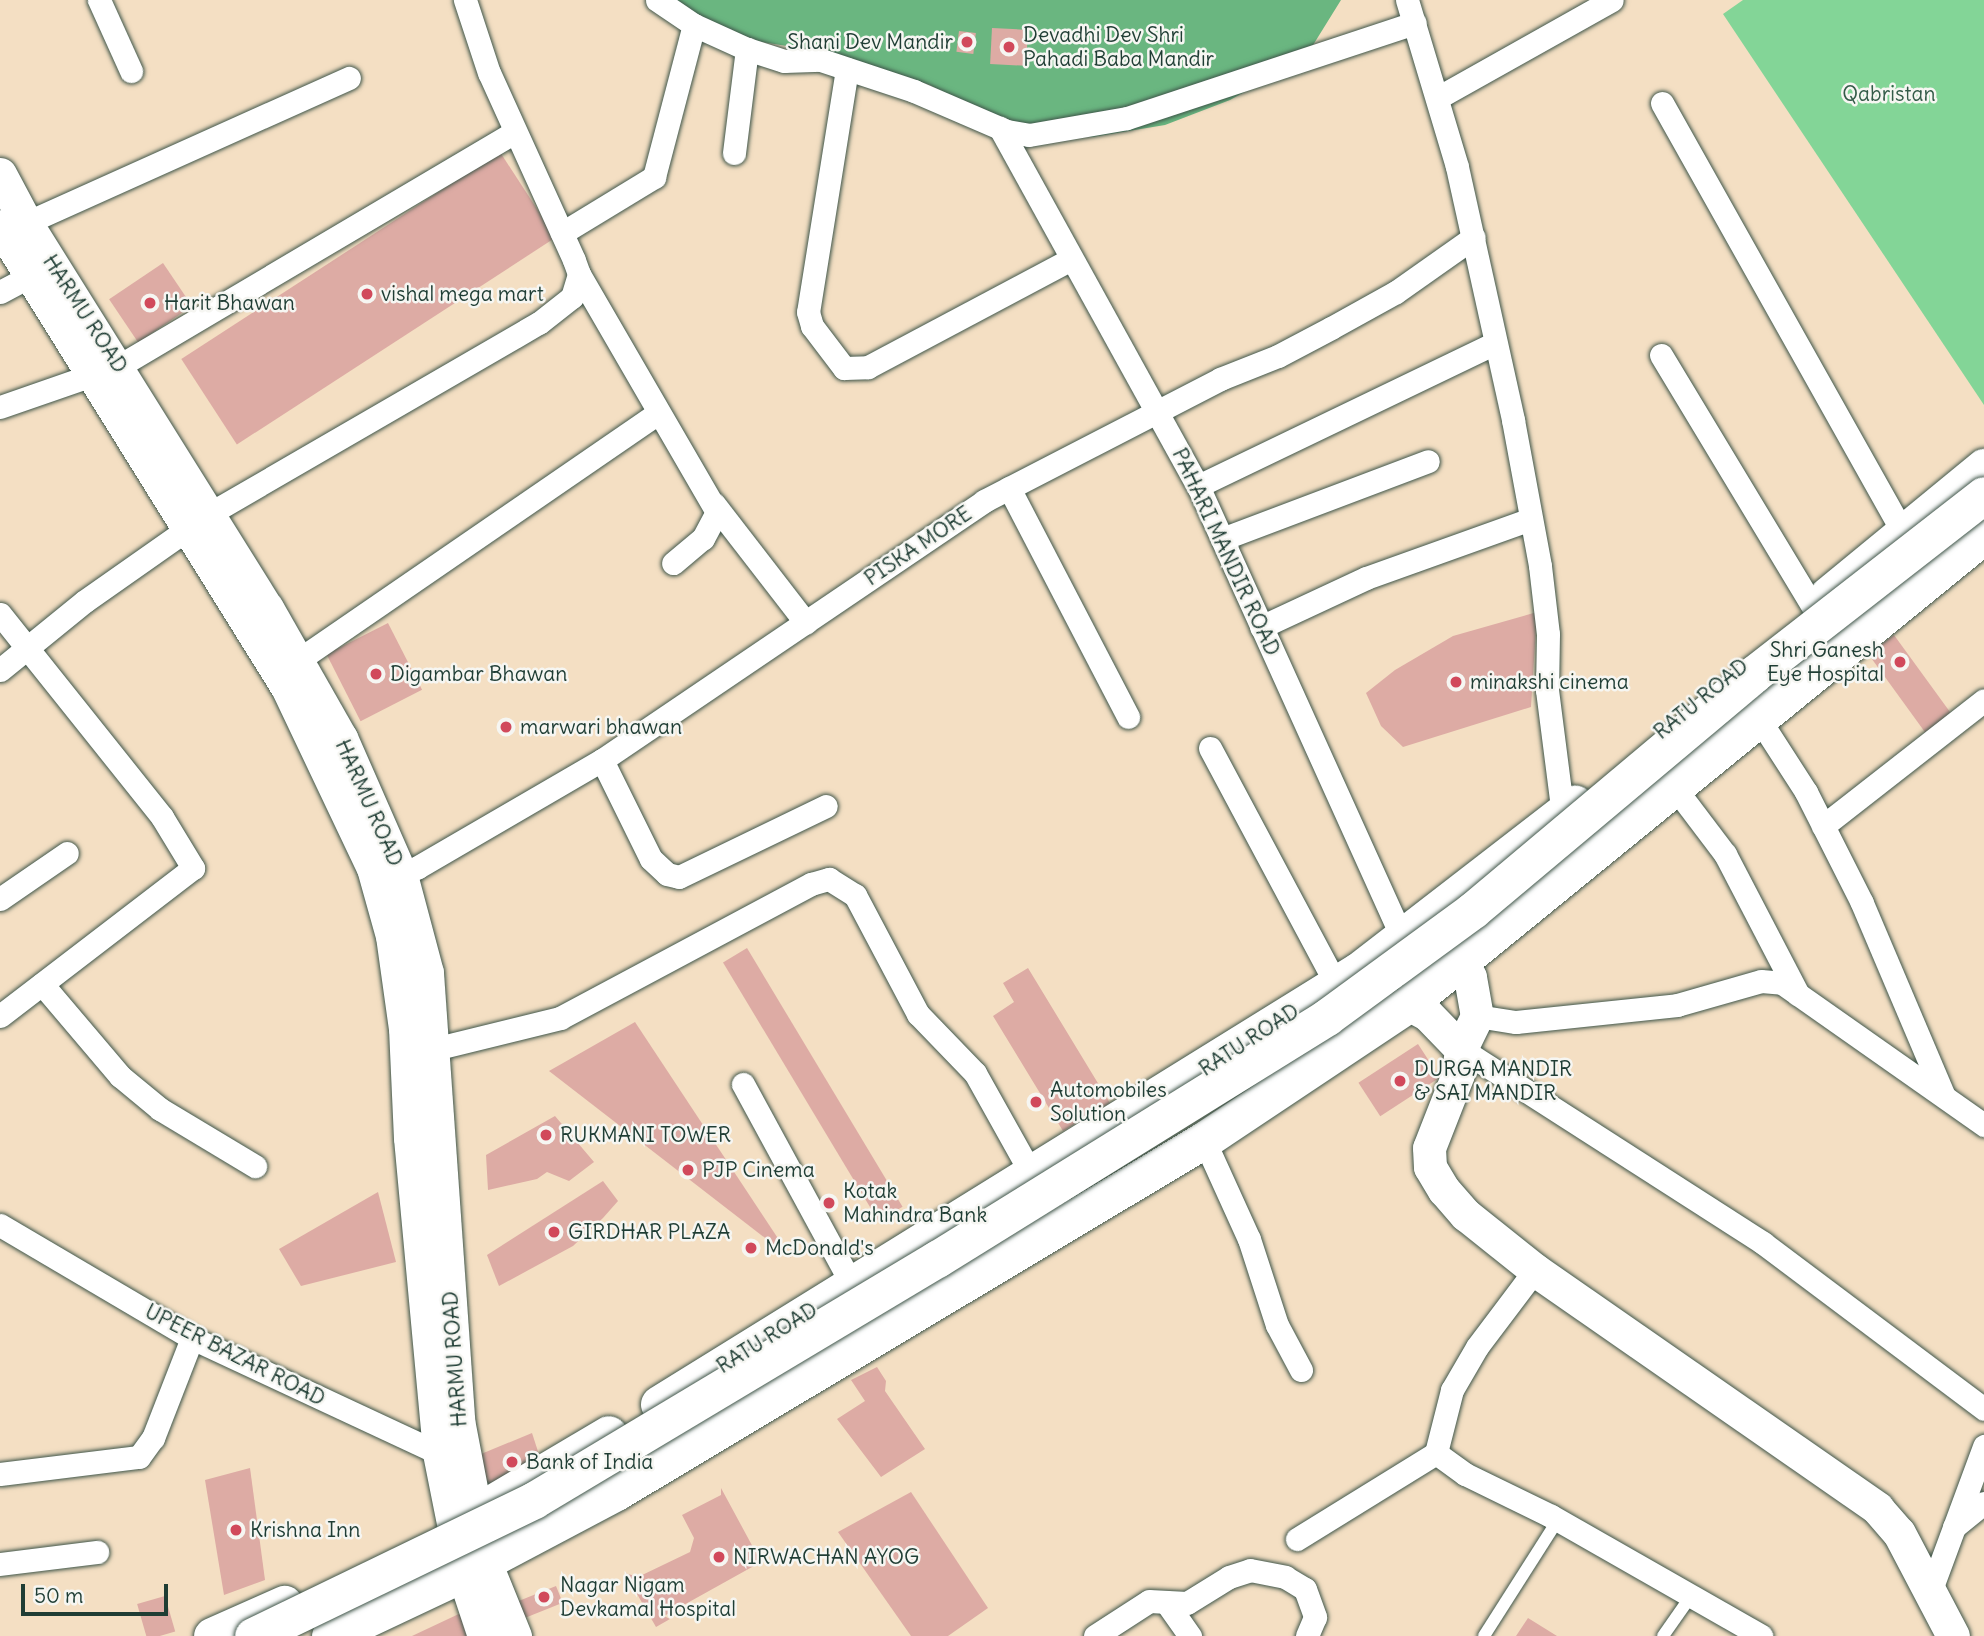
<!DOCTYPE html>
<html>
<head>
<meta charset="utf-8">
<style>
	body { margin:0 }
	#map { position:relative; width:1984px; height:1636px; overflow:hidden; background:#f4dfc3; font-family:Delius,sans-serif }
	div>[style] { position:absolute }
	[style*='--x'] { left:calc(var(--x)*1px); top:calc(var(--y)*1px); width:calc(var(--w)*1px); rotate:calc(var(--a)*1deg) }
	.green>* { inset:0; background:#83d597 }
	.forest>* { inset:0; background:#6ab680 }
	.building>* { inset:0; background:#ddaba4; transform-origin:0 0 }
	.roads { filter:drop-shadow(0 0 2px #3f5549) drop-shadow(0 0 2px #3f5549) }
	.lane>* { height:12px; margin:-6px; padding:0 6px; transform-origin:6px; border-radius:6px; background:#fff }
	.street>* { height:23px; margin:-11.5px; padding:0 11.5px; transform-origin:11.5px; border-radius:11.5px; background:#fff }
	.secondary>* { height:33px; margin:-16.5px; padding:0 16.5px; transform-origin:16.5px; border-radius:16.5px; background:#fff }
	.primary>* { height:37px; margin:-18.5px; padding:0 18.5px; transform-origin:18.5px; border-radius:18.5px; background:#fff }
	.bridges { filter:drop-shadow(0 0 2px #3f5549) drop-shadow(0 0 2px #3f5549) }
	.primary-bridge>* { height:37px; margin:-18.5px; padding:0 18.5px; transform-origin:18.5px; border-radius:18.5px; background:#fff }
	.dots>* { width:19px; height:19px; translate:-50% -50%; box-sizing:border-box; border:4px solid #f6f6f2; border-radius:50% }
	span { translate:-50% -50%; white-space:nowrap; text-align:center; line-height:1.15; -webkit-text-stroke:5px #f6f6f2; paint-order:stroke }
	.poi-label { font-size:21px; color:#1f3d34 }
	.left { translate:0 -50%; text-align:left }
	.right { translate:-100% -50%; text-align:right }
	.park-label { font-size:21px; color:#335b48 }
	.street-label { font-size:21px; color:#1f3d34 }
	.scale { position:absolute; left:21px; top:1584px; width:147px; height:32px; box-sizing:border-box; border:4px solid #1f3d34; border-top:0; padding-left:9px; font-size:21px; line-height:24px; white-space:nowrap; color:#1f3d34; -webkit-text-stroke:5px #f6f6f2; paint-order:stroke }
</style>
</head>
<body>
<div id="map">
	<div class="green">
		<i style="clip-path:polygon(1743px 0,1984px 0,1984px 405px,1723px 14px)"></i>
	</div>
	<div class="forest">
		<i style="clip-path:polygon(672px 0,1341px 0,1305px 58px,1230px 100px,1165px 125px,1092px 137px,1021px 137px,930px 85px,836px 54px,756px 41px,688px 14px)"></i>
	</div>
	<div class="building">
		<i style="left:992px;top:28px;width:36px;height:36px;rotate:3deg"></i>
		<i style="left:959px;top:31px;width:17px;height:21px;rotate:7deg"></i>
		<i style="left:500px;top:152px;width:102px;height:380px;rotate:57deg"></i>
		<i style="left:163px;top:263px;width:52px;height:65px;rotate:56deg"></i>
		<i style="clip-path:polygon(1537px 612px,1531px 707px,1403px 747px,1381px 726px,1366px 693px,1395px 670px,1453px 636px)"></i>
		<i style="left:388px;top:623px;width:75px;height:69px;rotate:63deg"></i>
		<i style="left:1894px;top:635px;width:99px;height:32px;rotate:54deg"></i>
		<i style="left:747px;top:948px;width:302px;height:28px;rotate:59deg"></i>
		<i style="clip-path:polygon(1028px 968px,1110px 1103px,1063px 1131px,993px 1016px,1014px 1002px,1003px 983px)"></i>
		<i style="clip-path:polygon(635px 1022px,791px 1258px,549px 1071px)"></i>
		<i style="left:1418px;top:1044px;width:40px;height:71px;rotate:57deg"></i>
		<i style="clip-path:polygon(555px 1116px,594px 1162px,569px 1181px,547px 1172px,537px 1179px,488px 1190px,486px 1155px)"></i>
		<i style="clip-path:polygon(603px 1181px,618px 1201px,603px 1218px,573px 1246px,499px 1286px,487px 1255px)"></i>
		<i style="clip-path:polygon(378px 1192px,396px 1262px,301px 1286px,279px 1249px)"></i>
		<i style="clip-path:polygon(877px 1367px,886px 1381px,885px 1391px,925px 1449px,881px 1477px,837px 1419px,865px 1401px,851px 1380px)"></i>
		<i style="clip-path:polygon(532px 1433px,544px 1470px,490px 1495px,481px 1454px)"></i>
		<i style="clip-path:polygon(250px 1468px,265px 1580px,224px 1595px,205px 1480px)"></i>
		<i style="clip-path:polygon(721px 1488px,761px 1562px,664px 1616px,670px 1619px,656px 1627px,625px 1573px,638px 1577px,690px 1552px,694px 1538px,682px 1515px,721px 1495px)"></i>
		<i style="clip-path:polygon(911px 1492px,988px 1608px,948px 1636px,911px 1636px,838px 1532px)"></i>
		<i style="left:556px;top:1586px;width:18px;height:43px;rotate:68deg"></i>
		<i style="left:165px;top:1596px;width:37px;height:29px;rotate:74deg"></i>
		<i style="clip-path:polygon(463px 1612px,474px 1636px,412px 1636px)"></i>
		<i style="clip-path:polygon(1528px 1618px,1557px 1636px,1516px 1636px)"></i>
	</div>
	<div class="roads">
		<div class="lane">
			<i style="--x:1484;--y:1636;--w:138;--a:-57.5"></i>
			<i style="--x:1663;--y:1636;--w:49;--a:-55"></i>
		</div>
		<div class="street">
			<i style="--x:99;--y:0;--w:78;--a:65.7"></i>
			<i style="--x:657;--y:0;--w:45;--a:34"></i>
			<i style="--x:694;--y:25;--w:58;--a:24.4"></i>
			<i style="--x:747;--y:49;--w:39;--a:18"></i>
			<i style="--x:784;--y:61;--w:37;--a:-2"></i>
			<i style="--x:821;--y:60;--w:98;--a:18.4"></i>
			<i style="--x:914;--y:91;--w:101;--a:23.3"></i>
			<i style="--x:1007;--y:131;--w:22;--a:10"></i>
			<i style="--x:1029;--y:135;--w:99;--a:-9.8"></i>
			<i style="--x:1127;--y:118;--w:303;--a:-18.3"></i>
			<i style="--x:1407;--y:0;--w:174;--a:73.3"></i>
			<i style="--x:1457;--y:167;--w:259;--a:77.5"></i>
			<i style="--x:1513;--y:420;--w:148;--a:79.5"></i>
			<i style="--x:1540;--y:566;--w:68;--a:83.3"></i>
			<i style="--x:1548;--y:634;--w:56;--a:91"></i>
			<i style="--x:1547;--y:690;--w:133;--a:82.7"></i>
			<i style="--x:847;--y:69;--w:246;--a:99.1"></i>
			<i style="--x:808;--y:312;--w:15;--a:74"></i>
			<i style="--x:812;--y:326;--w:53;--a:52.7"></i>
			<i style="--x:844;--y:368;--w:24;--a:-2"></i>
			<i style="--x:868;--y:367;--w:228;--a:-28"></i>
			<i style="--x:1439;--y:97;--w:198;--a:-29.3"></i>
			<i style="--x:1662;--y:103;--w:492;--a:60.7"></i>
			<i style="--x:1000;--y:128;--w:409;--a:61.1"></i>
			<i style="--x:1198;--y:486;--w:505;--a:65.67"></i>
			<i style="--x:734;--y:153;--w:105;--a:-82.9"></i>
			<i style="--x:26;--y:223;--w:354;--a:-24.2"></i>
			<i style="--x:562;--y:233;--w:108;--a:-31.3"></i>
			<i style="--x:654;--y:177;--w:157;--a:-75.3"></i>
			<i style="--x:579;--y:274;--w:275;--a:59.9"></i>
			<i style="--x:717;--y:512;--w:30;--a:118"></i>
			<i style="--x:703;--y:538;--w:39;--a:140"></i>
			<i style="--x:0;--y:292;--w:34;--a:-28"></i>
			<i style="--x:1661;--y:355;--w:294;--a:58.9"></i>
			<i style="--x:119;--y:366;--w:459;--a:-30.6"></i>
			<i style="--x:0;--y:407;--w:101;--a:-19.2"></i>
			<i style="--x:1198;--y:486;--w:330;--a:-25.7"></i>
			<i style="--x:1009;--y:488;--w:258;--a:62.5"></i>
			<i style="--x:714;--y:504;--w:150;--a:52.3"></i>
			<i style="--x:209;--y:514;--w:381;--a:-30.1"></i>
			<i style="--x:539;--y:323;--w:42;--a:-38.2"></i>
			<i style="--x:572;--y:297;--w:24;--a:-73"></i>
			<i style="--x:579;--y:274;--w:15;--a:-110"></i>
			<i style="--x:574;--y:260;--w:205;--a:-114.4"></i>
			<i style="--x:489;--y:73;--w:77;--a:-108.2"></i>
			<i style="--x:1222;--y:539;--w:220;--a:-20.7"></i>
			<i style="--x:0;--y:614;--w:260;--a:51.4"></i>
			<i style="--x:162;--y:817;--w:60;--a:58.7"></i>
			<i style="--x:193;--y:868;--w:243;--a:142.5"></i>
			<i style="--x:1261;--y:627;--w:116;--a:-25"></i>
			<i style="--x:1366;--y:578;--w:175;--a:-19.7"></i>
			<i style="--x:297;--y:661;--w:438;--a:-34.5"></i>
			<i style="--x:0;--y:670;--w:109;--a:-39.1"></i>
			<i style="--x:85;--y:601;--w:127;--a:-35.1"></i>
			<i style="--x:1759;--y:719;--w:87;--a:57.2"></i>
			<i style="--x:1806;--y:792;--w:124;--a:63.2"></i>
			<i style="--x:1862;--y:903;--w:207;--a:67"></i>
			<i style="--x:1210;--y:748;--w:278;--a:61.9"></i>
			<i style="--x:602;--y:760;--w:110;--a:63.7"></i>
			<i style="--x:651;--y:859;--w:22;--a:43"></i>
			<i style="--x:667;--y:874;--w:12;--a:14"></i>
			<i style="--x:679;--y:877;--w:163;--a:-25.8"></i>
			<i style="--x:1675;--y:788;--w:83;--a:52.9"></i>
			<i style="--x:1725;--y:854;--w:158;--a:62.5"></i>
			<i style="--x:1823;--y:826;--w:204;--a:-38"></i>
			<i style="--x:387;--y:881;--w:34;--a:-24"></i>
			<i style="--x:418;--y:867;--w:213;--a:-30.2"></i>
			<i style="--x:602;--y:760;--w:462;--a:-34.1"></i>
			<i style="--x:984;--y:501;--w:266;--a:-27.3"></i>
			<i style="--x:1220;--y:379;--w:62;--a:-21.6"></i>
			<i style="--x:1278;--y:356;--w:60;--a:-27.8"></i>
			<i style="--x:1331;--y:328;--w:74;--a:-29"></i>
			<i style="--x:1396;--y:292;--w:95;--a:-35.2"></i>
			<i style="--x:0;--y:899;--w:81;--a:-34.5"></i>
			<i style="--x:42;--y:984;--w:121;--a:49.7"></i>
			<i style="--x:120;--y:1076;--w:52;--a:39.5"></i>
			<i style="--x:160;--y:1109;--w:111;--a:31"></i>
			<i style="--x:1477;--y:1016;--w:39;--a:9"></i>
			<i style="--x:1516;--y:1022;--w:162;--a:-6"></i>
			<i style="--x:1677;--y:1005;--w:87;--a:-15.9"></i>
			<i style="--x:1761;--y:981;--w:21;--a:5"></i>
			<i style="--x:1782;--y:983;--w:247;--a:35.1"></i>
			<i style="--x:434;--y:1049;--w:130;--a:-13.8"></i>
			<i style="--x:560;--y:1018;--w:285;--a:-28.1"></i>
			<i style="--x:811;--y:884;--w:19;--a:-16"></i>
			<i style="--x:829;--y:879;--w:31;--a:32"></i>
			<i style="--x:855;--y:895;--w:135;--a:62.1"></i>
			<i style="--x:918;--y:1014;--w:82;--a:46"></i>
			<i style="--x:975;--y:1073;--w:115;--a:60.8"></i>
			<i style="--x:1461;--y:1049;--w:359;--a:32.7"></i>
			<i style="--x:1763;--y:1243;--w:276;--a:36.9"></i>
			<i style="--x:743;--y:1084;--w:229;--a:61.5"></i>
			<i style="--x:1204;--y:1140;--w:109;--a:65.6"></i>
			<i style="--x:1249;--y:1239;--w:90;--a:72"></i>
			<i style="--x:1277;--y:1325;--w:51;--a:61.9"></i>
			<i style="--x:0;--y:1225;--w:223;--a:30.5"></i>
			<i style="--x:192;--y:1338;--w:272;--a:25"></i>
			<i style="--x:1535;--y:1270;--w:96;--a:127"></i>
			<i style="--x:1477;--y:1347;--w:50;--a:120.2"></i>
			<i style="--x:1452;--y:1390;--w:65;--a:104.3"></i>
			<i style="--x:1436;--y:1453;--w:36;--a:36"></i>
			<i style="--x:1465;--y:1474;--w:96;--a:26"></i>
			<i style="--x:1551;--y:1516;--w:242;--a:29.7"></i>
			<i style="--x:0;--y:1474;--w:140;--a:-7"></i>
			<i style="--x:139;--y:1457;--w:24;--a:-54"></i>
			<i style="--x:153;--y:1438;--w:107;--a:-68.7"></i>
			<i style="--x:1954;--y:1527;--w:38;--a:-39"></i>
			<i style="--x:1297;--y:1539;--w:163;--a:-31.7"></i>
			<i style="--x:0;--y:1564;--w:98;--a:-7.1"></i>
			<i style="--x:1929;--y:1595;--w:159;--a:-69.7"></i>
			<i style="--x:1166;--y:1602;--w:42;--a:54.8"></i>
			<i style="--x:1095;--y:1636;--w:64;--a:-32.9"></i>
			<i style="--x:1149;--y:1601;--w:38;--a:3"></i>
			<i style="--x:1187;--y:1603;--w:49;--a:-31.8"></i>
			<i style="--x:1229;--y:1577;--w:22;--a:-18"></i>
			<i style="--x:1250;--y:1570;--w:36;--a:11"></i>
			<i style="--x:1285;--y:1577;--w:23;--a:31"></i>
			<i style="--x:1305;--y:1589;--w:30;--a:70"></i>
			<i style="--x:1315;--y:1617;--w:21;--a:113"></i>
		</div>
		<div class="secondary">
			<i style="--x:0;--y:174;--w:55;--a:62"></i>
			<i style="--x:26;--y:223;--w:454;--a:58"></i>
			<i style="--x:267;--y:608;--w:150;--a:60.4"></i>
			<i style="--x:341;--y:738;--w:150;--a:66.3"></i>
			<i style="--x:401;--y:875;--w:101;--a:75.1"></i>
			<i style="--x:427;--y:973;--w:448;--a:86"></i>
			<i style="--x:458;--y:1420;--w:145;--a:79.2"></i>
			<i style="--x:485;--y:1562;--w:80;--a:67.9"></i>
			<i style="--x:0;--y:226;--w:543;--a:58.1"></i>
			<i style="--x:287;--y:687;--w:200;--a:64.6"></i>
			<i style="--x:373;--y:868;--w:71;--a:74.4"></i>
			<i style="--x:392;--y:936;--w:93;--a:82"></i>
			<i style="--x:405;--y:1028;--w:110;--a:87.4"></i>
			<i style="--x:410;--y:1138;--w:316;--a:84.7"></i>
			<i style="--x:439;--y:1453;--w:122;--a:78.7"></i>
			<i style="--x:463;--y:1573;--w:66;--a:71.6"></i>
			<i style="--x:1461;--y:960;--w:19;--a:62"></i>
			<i style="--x:1470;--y:977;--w:40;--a:80"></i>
			<i style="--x:1477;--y:1016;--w:37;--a:116"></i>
			<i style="--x:1461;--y:1049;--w:25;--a:97"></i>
			<i style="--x:1458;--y:1074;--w:79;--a:111.4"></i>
			<i style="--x:1429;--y:1148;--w:19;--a:87"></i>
			<i style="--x:1430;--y:1167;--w:27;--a:59"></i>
			<i style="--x:1444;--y:1190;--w:33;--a:49"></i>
			<i style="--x:1466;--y:1215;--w:88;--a:38.6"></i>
			<i style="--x:1535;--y:1270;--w:417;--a:34.8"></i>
			<i style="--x:1877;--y:1508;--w:33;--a:49"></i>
			<i style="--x:1899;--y:1533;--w:116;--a:62.3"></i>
			<i style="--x:1408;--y:1004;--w:21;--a:28"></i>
			<i style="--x:1427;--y:1014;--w:49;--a:45.8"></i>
		</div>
		<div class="primary">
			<i style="--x:1828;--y:595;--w:202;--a:-39.4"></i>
			<i style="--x:659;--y:1404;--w:822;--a:-31.78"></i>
			<i style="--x:1358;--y:971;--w:274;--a:-37.7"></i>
			<i style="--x:482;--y:1509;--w:147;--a:-30.6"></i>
			<i style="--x:212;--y:1636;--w:79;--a:-24"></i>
			<i style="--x:330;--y:1636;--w:147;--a:-25.3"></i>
			<i style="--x:463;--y:1573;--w:173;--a:-27.9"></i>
			<i style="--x:616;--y:1492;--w:685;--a:-30.91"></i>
			<i style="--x:1204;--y:1140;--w:245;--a:-33.7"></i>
			<i style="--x:1408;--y:1004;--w:743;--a:-39.15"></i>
		</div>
	</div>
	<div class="bridges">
		<div class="primary-bridge">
			<i style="--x:253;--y:1636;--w:312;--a:-25.8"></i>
			<i style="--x:534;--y:1500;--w:470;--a:-30.9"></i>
			<i style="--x:937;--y:1259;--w:459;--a:-31.8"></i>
			<i style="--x:1327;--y:1017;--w:181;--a:-36.2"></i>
			<i style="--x:1473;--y:910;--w:367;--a:-40"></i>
			<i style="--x:1754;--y:674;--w:291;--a:-37.9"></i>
		</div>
	</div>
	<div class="dots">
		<i style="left:967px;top:42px;background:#d1495b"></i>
		<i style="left:1009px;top:47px;background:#d1495b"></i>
		<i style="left:367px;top:294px;background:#d1495b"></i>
		<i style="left:150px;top:303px;background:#d1495b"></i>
		<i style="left:1900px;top:662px;background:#d1495b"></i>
		<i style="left:376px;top:674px;background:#d1495b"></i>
		<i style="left:1456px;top:682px;background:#d1495b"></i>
		<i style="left:506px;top:727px;background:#d1495b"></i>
		<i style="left:1400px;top:1081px;background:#d1495b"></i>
		<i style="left:1036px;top:1102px;background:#d1495b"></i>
		<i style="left:546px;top:1135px;background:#d1495b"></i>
		<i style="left:688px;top:1170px;background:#d1495b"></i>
		<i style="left:829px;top:1203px;background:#d1495b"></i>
		<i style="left:554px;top:1232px;background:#d1495b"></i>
		<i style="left:751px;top:1248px;background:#d1495b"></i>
		<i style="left:512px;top:1462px;background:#d1495b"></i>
		<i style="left:236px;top:1530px;background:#d1495b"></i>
		<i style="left:719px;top:1557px;background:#d1495b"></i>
		<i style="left:544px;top:1597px;background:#d1495b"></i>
	</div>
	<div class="poi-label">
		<span class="left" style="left:1023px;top:47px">Devadhi Dev Shri<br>Pahadi Baba Mandir</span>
		<span class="right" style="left:953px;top:42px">Shani Dev Mandir</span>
		<span class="left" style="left:381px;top:294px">vishal mega mart</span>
		<span class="left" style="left:164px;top:303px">Harit Bhawan</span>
		<span class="right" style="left:1884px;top:662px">Shri Ganesh<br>Eye Hospital</span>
		<span class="left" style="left:390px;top:674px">Digambar Bhawan</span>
		<span class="left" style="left:1470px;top:682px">minakshi cinema</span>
		<span class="left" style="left:520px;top:727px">marwari bhawan</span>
		<span class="left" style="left:1414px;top:1081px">DURGA MANDIR<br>&amp; SAI MANDIR</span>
		<span class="left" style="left:1050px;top:1102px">Automobiles<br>Solution</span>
		<span class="left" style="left:560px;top:1135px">RUKMANI TOWER</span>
		<span class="left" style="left:702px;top:1170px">PJP Cinema</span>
		<span class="left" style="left:843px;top:1203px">Kotak<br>Mahindra Bank</span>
		<span class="left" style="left:568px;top:1232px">GIRDHAR PLAZA</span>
		<span class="left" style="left:765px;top:1248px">McDonald's</span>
		<span class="left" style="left:526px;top:1462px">Bank of India</span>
		<span class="left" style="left:250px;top:1530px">Krishna Inn</span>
		<span class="left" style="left:733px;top:1557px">NIRWACHAN AYOG</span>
		<span class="left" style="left:560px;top:1597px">Nagar Nigam<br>Devkamal Hospital</span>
	</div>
	<div class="park-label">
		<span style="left:1889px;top:94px">Qabristan</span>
	</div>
	<div class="street-label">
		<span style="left:85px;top:314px;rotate:57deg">HARMU ROAD</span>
		<span style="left:918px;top:546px;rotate:-34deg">PISKA MORE</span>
		<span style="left:1226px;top:552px;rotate:65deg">PAHARI MANDIR ROAD</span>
		<span style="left:1701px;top:699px;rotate:-39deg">RATU ROAD</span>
		<span style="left:369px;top:803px;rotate:66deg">HARMU ROAD</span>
		<span style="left:1249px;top:1040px;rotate:-33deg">RATU ROAD</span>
		<span style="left:767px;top:1338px;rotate:-32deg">RATU ROAD</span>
		<span style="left:235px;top:1355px;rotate:27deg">UPEER BAZAR ROAD</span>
		<span style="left:455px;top:1359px;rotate:-94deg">HARMU ROAD</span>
	</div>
	<div class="scale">50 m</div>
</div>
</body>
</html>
